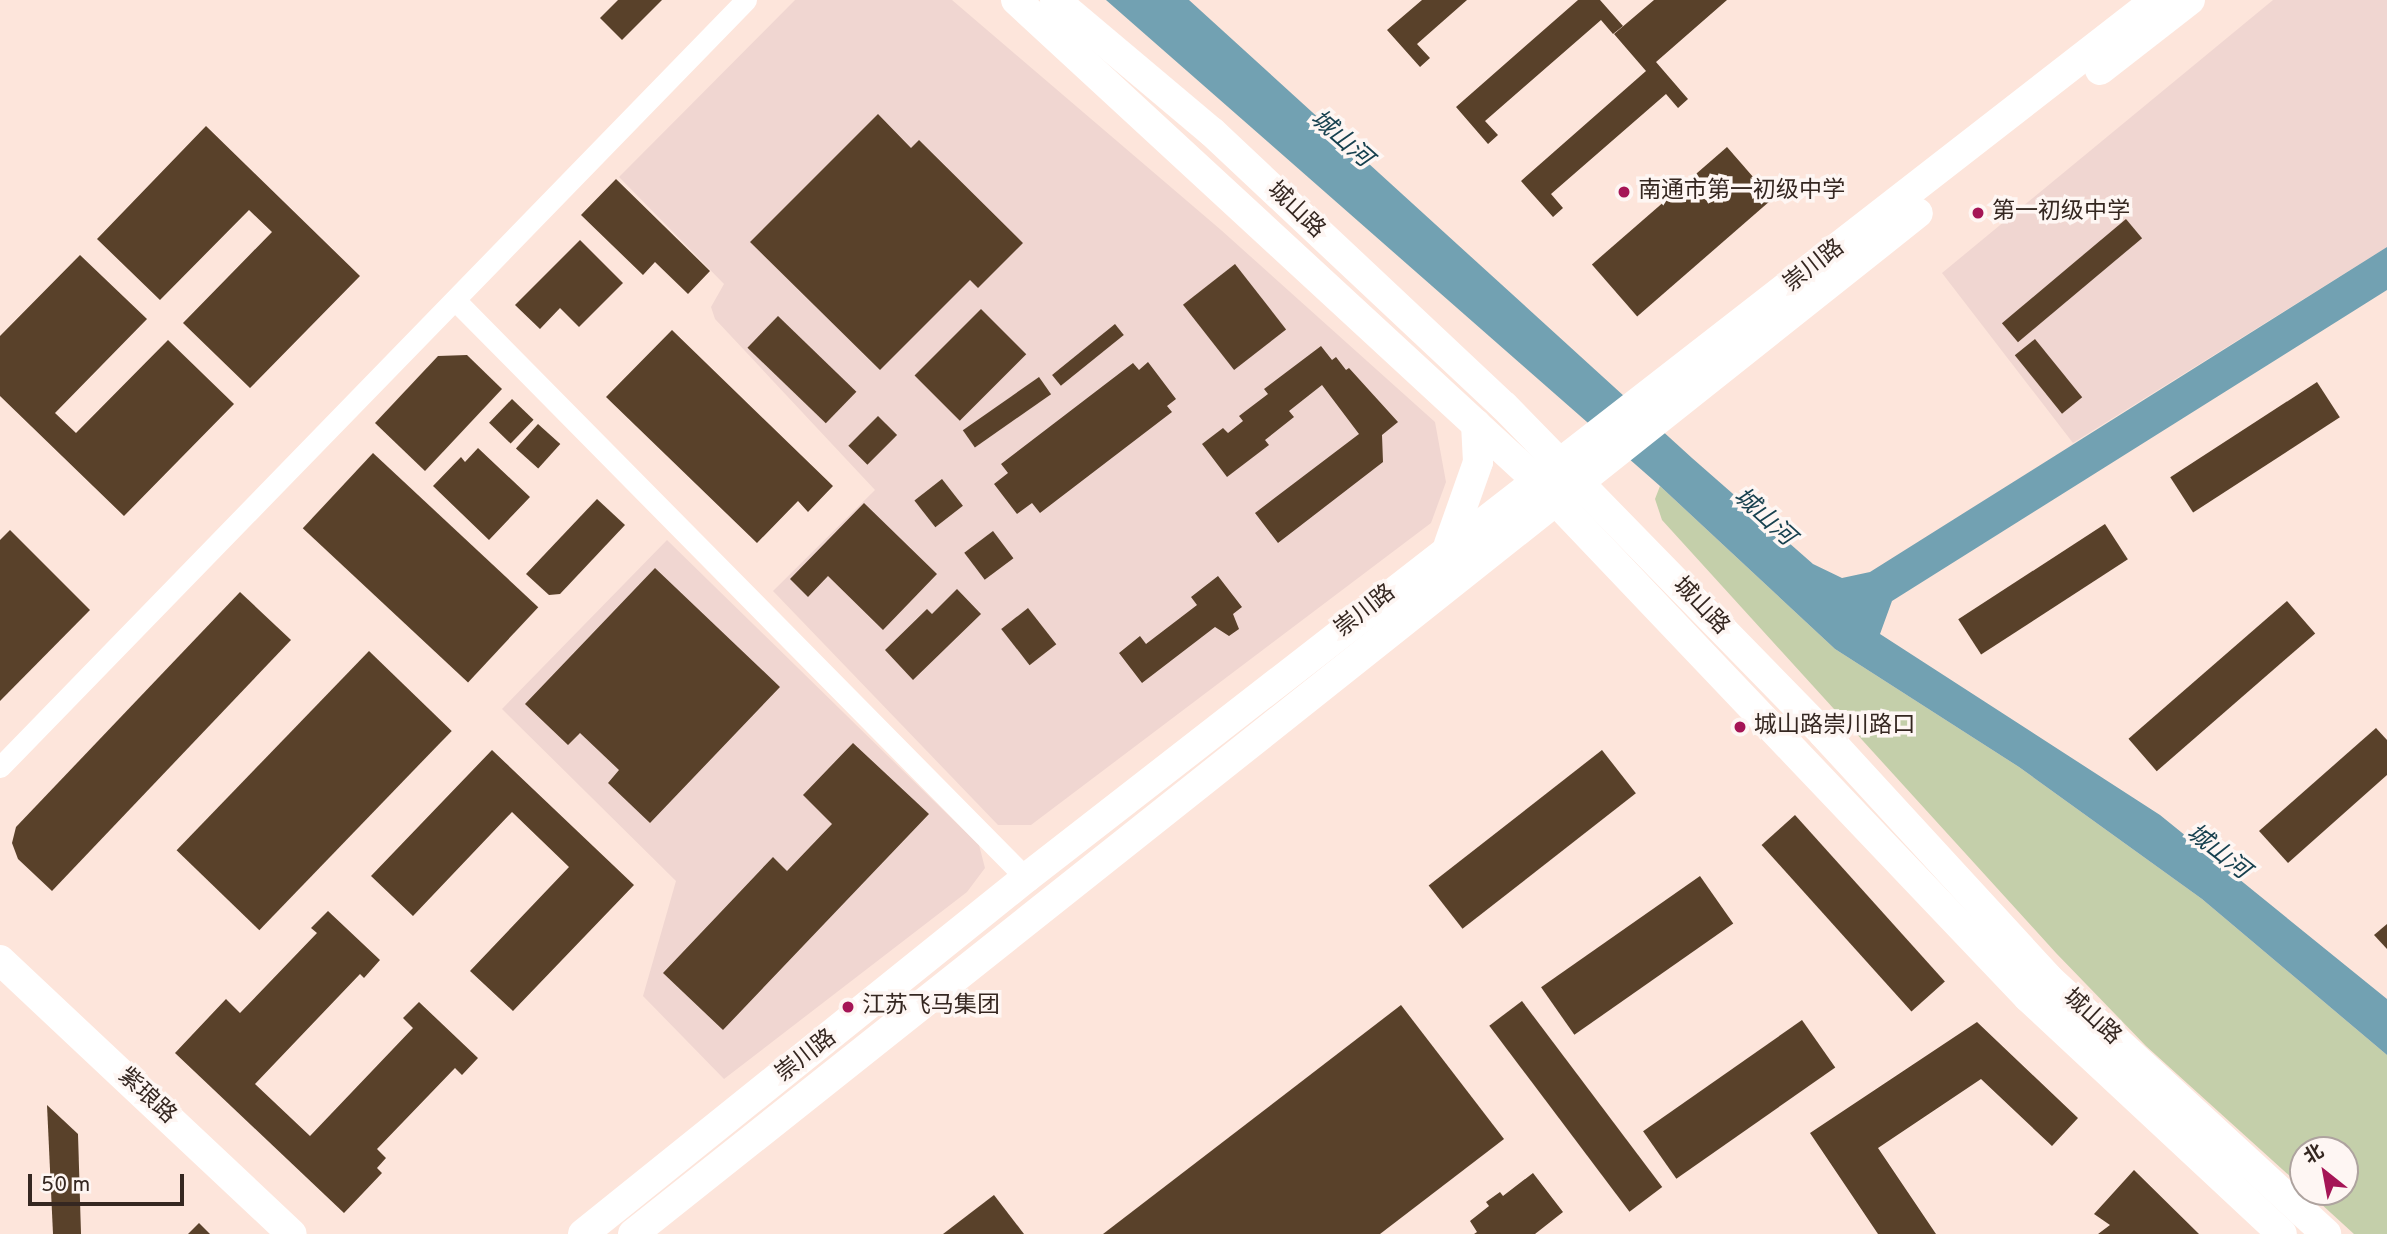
<!DOCTYPE html>
<html>
<head>
<meta charset="utf-8">
<style>
	body { margin:0 }
	#map { position:relative; width:2387px; height:1234px; overflow:hidden; background:#fde5db; font-family:Overpass,"Noto Sans SC",sans-serif }
	div>[style] { position:absolute }
	[style*='--x'] { left:calc(var(--x)*1px); top:calc(var(--y)*1px); width:calc(var(--w)*1px); rotate:calc(var(--a)*1deg) }
	.commercial>* { inset:0; background:#f0d6d1 }
	.green>* { inset:0; background:#c4cfaa }
	.water>* { inset:0; background:#72a1b2 }
	.building>* { inset:0; background:#59412a; transform-origin:0 0 }
	.street>* { height:21px; margin:-10.5px; padding:0 10.5px; transform-origin:10.5px; border-radius:10.5px; background:#fff }
	.secondary>* { height:30px; margin:-15px; padding:0 15px; transform-origin:15px; border-radius:15px; background:#fff }
	.dots>* { width:19px; height:19px; translate:-50% -50%; box-sizing:border-box; border:4px solid #fef6f3; border-radius:50% }
	span { translate:-50% -50%; white-space:nowrap; text-align:center; line-height:1.15; -webkit-text-stroke:7px #fef6f3; paint-order:stroke }
	.poi-label { font-size:23px; color:#352721 }
	.left { translate:0 -50%; text-align:left }
	.street-label { font-size:23px; color:#352721 }
	.water-label { font-size:24px; color:#17414f; font-style:italic }
	.north { position:absolute; left:2289px; top:1136px; width:70px; height:70px; box-sizing:border-box; background:#fef6f3; border:2px solid #aea39f; border-radius:50%; rotate:329deg; font-size:19px; font-weight:700; line-height:28px; text-align:center; color:#352721 }
	.north::after { content:''; display:block; margin:auto; width:24px; height:32px; background:#a51556; clip-path:polygon(50% 0,100% 100%,50% 72%,0 100%) }
	.scale { position:absolute; left:28px; top:1174px; width:156px; height:32px; box-sizing:border-box; border:4px solid #352721; border-top:0; padding-left:9px; font-size:21px; line-height:24px; white-space:nowrap; color:#352721; -webkit-text-stroke:5px #fef6f3; paint-order:stroke }
</style>
</head>
<body>
<div id="map">
	<div class="commercial">
		<i style="clip-path:polygon(795px 0,952px 0,1221px 230px,1435px 422px,1446px 482px,1431px 523px,1031px 825px,998px 825px,773px 591px,875px 490px,715px 319px,711px 307px,724px 284px,619px 177px)"></i>
		<i style="clip-path:polygon(2273px 0,2387px 0,2387px 247px,2073px 443px,1942px 273px)"></i>
		<i style="clip-path:polygon(667px 540px,979px 845px,985px 868px,967px 892px,724px 1079px,643px 996px,676px 881px,502px 709px)"></i>
	</div>
	<div class="green">
		<i style="clip-path:polygon(1660px 486px,1835px 649px,2019px 767px,2202px 899px,2387px 1055px,2387px 1234px,2354px 1234px,2308px 1192px,2345px 1192px,2345px 1150px,2303px 1150px,2303px 1188px,2146px 1046px,2056px 953px,1662px 520px,1655px 499px)"></i>
	</div>
	<div class="water">
		<i style="clip-path:polygon(1106px 0,1189px 0,1692px 458px,1813px 564px,1842px 578px,1870px 572px,2387px 247px,2387px 290px,1892px 601px,1880px 634px,2160px 815px,2387px 999px,2387px 1055px,2202px 899px,2019px 767px,1835px 649px,1660px 486px)"></i>
	</div>
	<div class="building">
		<i style="clip-path:polygon(618px 0,662px 0,622px 40px,600px 18px)"></i>
		<i style="clip-path:polygon(1422px 0,1467px 0,1417px 44px,1430px 58px,1420px 67px,1387px 30px)"></i>
		<i style="clip-path:polygon(1578px 0,1600px 0,1623px 26px,1613px 34px,1601px 20px,1485px 121px,1498px 135px,1488px 144px,1456px 107px)"></i>
		<i style="clip-path:polygon(1654px 0,1727px 0,1656px 62px,1688px 99px,1678px 108px,1666px 94px,1551px 194px,1563px 208px,1553px 217px,1521px 181px,1646px 71px,1614px 34px)"></i>
		<i style="clip-path:polygon(878px 114px,911px 148px,919px 140px,1023px 243px,978px 288px,970px 280px,880px 370px,750px 242px)"></i>
		<i style="clip-path:polygon(206px 126px,360px 276px,250px 388px,183px 323px,272px 232px,249px 210px,160px 300px,97px 239px)"></i>
		<i style="left:1727px;top:147px;width:69px;height:179px;rotate:49deg"></i>
		<i style="clip-path:polygon(616px 179px,710px 271px,688px 294px,655px 262px,643px 275px,581px 215px)"></i>
		<i style="left:2126px;top:219px;width:25px;height:162px;rotate:50deg"></i>
		<i style="clip-path:polygon(580px 240px,623px 283px,579px 327px,560px 308px,540px 329px,515px 305px)"></i>
		<i style="clip-path:polygon(80px 255px,147px 319px,55px 413px,76px 433px,168px 340px,234px 404px,124px 516px,0 396px,0 336px)"></i>
		<i style="left:1235px;top:264px;width:83px;height:66px;rotate:52deg"></i>
		<i style="left:981px;top:309px;width:64px;height:94px;rotate:45deg"></i>
		<i style="left:778px;top:316px;width:109px;height:44px;rotate:44deg"></i>
		<i style="left:1115px;top:324px;width:14px;height:81px;rotate:51deg"></i>
		<i style="clip-path:polygon(672px 330px,833px 486px,808px 512px,798px 501px,757px 543px,606px 397px)"></i>
		<i style="left:2035px;top:339px;width:75px;height:26px;rotate:51deg"></i>
		<i style="clip-path:polygon(1321px 346px,1332px 360px,1336px 357px,1346px 370px,1349px 368px,1398px 422px,1382px 435px,1383px 462px,1278px 543px,1255px 513px,1359px 434px,1322px 385px,1289px 411px,1294px 417px,1265px 440px,1269px 445px,1227px 477px,1202px 444px,1223px 428px,1228px 433px,1243px 421px,1239px 416px,1268px 394px,1264px 389px)"></i>
		<i style="clip-path:polygon(467px 355px,502px 389px,425px 471px,375px 423px,438px 356px)"></i>
		<i style="clip-path:polygon(1148px 362px,1176px 399px,1167px 406px,1172px 412px,1040px 513px,1032px 503px,1017px 514px,994px 484px,1008px 473px,1001px 464px,1133px 363px,1139px 370px)"></i>
		<i style="left:1039px;top:377px;width:21px;height:93px;rotate:55deg"></i>
		<i style="left:2317px;top:382px;width:42px;height:175px;rotate:57deg"></i>
		<i style="left:512px;top:399px;width:30px;height:33px;rotate:44deg"></i>
		<i style="left:878px;top:416px;width:27px;height:42px;rotate:45deg"></i>
		<i style="left:538px;top:424px;width:30px;height:33px;rotate:42deg"></i>
		<i style="clip-path:polygon(478px 448px,530px 497px,489px 540px,433px 486px,461px 457px,465px 462px)"></i>
		<i style="left:373px;top:453px;width:226px;height:103px;rotate:43deg"></i>
		<i style="left:942px;top:479px;width:34px;height:35px;rotate:52deg"></i>
		<i style="clip-path:polygon(597px 499px,625px 525px,560px 594px,549px 595px,526px 574px)"></i>
		<i style="clip-path:polygon(864px 503px,937px 574px,883px 630px,828px 576px,808px 597px,790px 579px)"></i>
		<i style="left:2105px;top:524px;width:42px;height:175px;rotate:57deg"></i>
		<i style="clip-path:polygon(10px 530px,90px 610px,0 701px,0 540px)"></i>
		<i style="left:993px;top:531px;width:34px;height:36px;rotate:53deg"></i>
		<i style="clip-path:polygon(655px 568px,780px 687px,650px 823px,608px 783px,619px 770px,580px 733px,568px 745px,525px 704px)"></i>
		<i style="clip-path:polygon(1218px 576px,1242px 607px,1233px 614px,1239px 629px,1229px 636px,1215px 627px,1142px 683px,1119px 653px,1140px 636px,1146px 644px,1197px 605px,1191px 597px)"></i>
		<i style="clip-path:polygon(957px 589px,981px 614px,913px 680px,885px 650px,927px 609px,932px 614px)"></i>
		<i style="clip-path:polygon(240px 592px,291px 640px,52px 891px,18px 859px,12px 843px,16px 827px)"></i>
		<i style="left:2287px;top:601px;width:43px;height:210px;rotate:49deg"></i>
		<i style="left:1028px;top:608px;width:46px;height:34px;rotate:52deg"></i>
		<i style="left:369px;top:651px;width:115px;height:277px;rotate:44deg"></i>
		<i style="clip-path:polygon(2376px 728px,2387px 740px,2387px 775px,2288px 863px,2259px 831px)"></i>
		<i style="clip-path:polygon(853px 743px,929px 814px,723px 1030px,663px 973px,773px 857px,787px 871px,832px 824px,803px 795px)"></i>
		<i style="clip-path:polygon(492px 750px,634px 885px,513px 1011px,470px 971px,569px 867px,512px 812px,413px 916px,371px 876px)"></i>
		<i style="left:1602px;top:750px;width:55px;height:220px;rotate:52deg"></i>
		<i style="left:1795px;top:815px;width:224px;height:45px;rotate:48deg"></i>
		<i style="left:1700px;top:876px;width:58px;height:194px;rotate:55deg"></i>
		<i style="clip-path:polygon(328px 911px,380px 960px,364px 978px,360px 974px,255px 1084px,310px 1136px,413px 1028px,403px 1018px,419px 1002px,478px 1058px,462px 1075px,455px 1068px,377px 1149px,386px 1158px,377px 1168px,382px 1173px,344px 1213px,175px 1053px,226px 999px,240px 1013px,317px 933px,311px 928px)"></i>
		<i style="clip-path:polygon(2387px 924px,2387px 949px,2374px 935px)"></i>
		<i style="left:1522px;top:1001px;width:233px;height:41px;rotate:53deg"></i>
		<i style="clip-path:polygon(1401px 1005px,1504px 1139px,1380px 1234px,1103px 1234px)"></i>
		<i style="left:1802px;top:1020px;width:58px;height:194px;rotate:55deg"></i>
		<i style="clip-path:polygon(1977px 1022px,2078px 1118px,2052px 1146px,1981px 1079px,1878px 1148px,1936px 1234px,1878px 1234px,1810px 1133px)"></i>
		<i style="clip-path:polygon(47px 1105px,78px 1134px,81px 1234px,53px 1234px)"></i>
		<i style="clip-path:polygon(2134px 1170px,2199px 1234px,2098px 1234px,2110px 1225px,2094px 1214px)"></i>
		<i style="clip-path:polygon(1533px 1173px,1563px 1212px,1535px 1234px,1474px 1234px,1477px 1232px,1470px 1221px,1489px 1206px,1486px 1202px,1500px 1192px,1503px 1196px)"></i>
		<i style="clip-path:polygon(994px 1195px,1024px 1234px,943px 1234px)"></i>
		<i style="clip-path:polygon(199px 1223px,210px 1234px,188px 1234px)"></i>
	</div>
	<div class="street">
		<i style="--x:455;--y:300;--w:812;--a:45.35"></i>
		<i style="--x:0;--y:767;--w:1070;--a:-45.8"></i>
	</div>
	<div class="secondary">
		<i style="--x:1016;--y:0;--w:706;--a:42.7"></i>
		<i style="--x:1535;--y:479;--w:715;--a:46.42"></i>
		<i style="--x:2028;--y:997;--w:347;--a:43"></i>
		<i style="--x:1055;--y:0;--w:205;--a:40.1"></i>
		<i style="--x:1212;--y:132;--w:400;--a:43.2"></i>
		<i style="--x:1504;--y:406;--w:457;--a:45.7"></i>
		<i style="--x:1823;--y:733;--w:333;--a:47.4"></i>
		<i style="--x:2048;--y:978;--w:378;--a:42.6"></i>
		<i style="--x:2100;--y:70;--w:114;--a:-37.9"></i>
		<i style="--x:1449;--y:544;--w:87;--a:-70.5"></i>
		<i style="--x:1478;--y:462;--w:38;--a:-93"></i>
		<i style="--x:0;--y:960;--w:400;--a:43.2"></i>
		<i style="--x:583;--y:1234;--w:568;--a:-38.79"></i>
		<i style="--x:1026;--y:878;--w:1431;--a:-37.85"></i>
		<i style="--x:633;--y:1234;--w:1641;--a:-38.47"></i>
	</div>
	<div class="dots">
		<i style="left:1624px;top:192px;background:#a51556"></i>
		<i style="left:1978px;top:213px;background:#a51556"></i>
		<i style="left:1740px;top:727px;background:#a51556"></i>
		<i style="left:848px;top:1007px;background:#a51556"></i>
	</div>
	<div class="poi-label">
		<span class="left" style="left:1638px;top:192px">南通市第一初级中学</span>
		<span class="left" style="left:1992px;top:213px">第一初级中学</span>
		<span class="left" style="left:1754px;top:727px">城山路崇川路口</span>
		<span class="left" style="left:862px;top:1007px">江苏飞马集团</span>
	</div>
	<div class="street-label">
		<span style="left:1295px;top:211px;rotate:44deg">城山路</span>
		<span style="left:1815px;top:267px;rotate:-38deg">崇川路</span>
		<span style="left:1700px;top:607px;rotate:46deg">城山路</span>
		<span style="left:1366px;top:612px;rotate:-38deg">崇川路</span>
		<span style="left:2091px;top:1018px;rotate:43deg">城山路</span>
		<span style="left:807px;top:1057px;rotate:-38deg">崇川路</span>
		<span style="left:146px;top:1097px;rotate:43deg">紫琅路</span>
	</div>
	<div class="water-label">
		<span style="left:1340px;top:140px;rotate:41deg">城山河</span>
		<span style="left:1763px;top:518px;rotate:42deg">城山河</span>
		<span style="left:2217px;top:853px;rotate:38deg">城山河</span>
	</div>
	<div class="north">北</div>
	<div class="scale">50 m</div>
</div>
</body>
</html>
